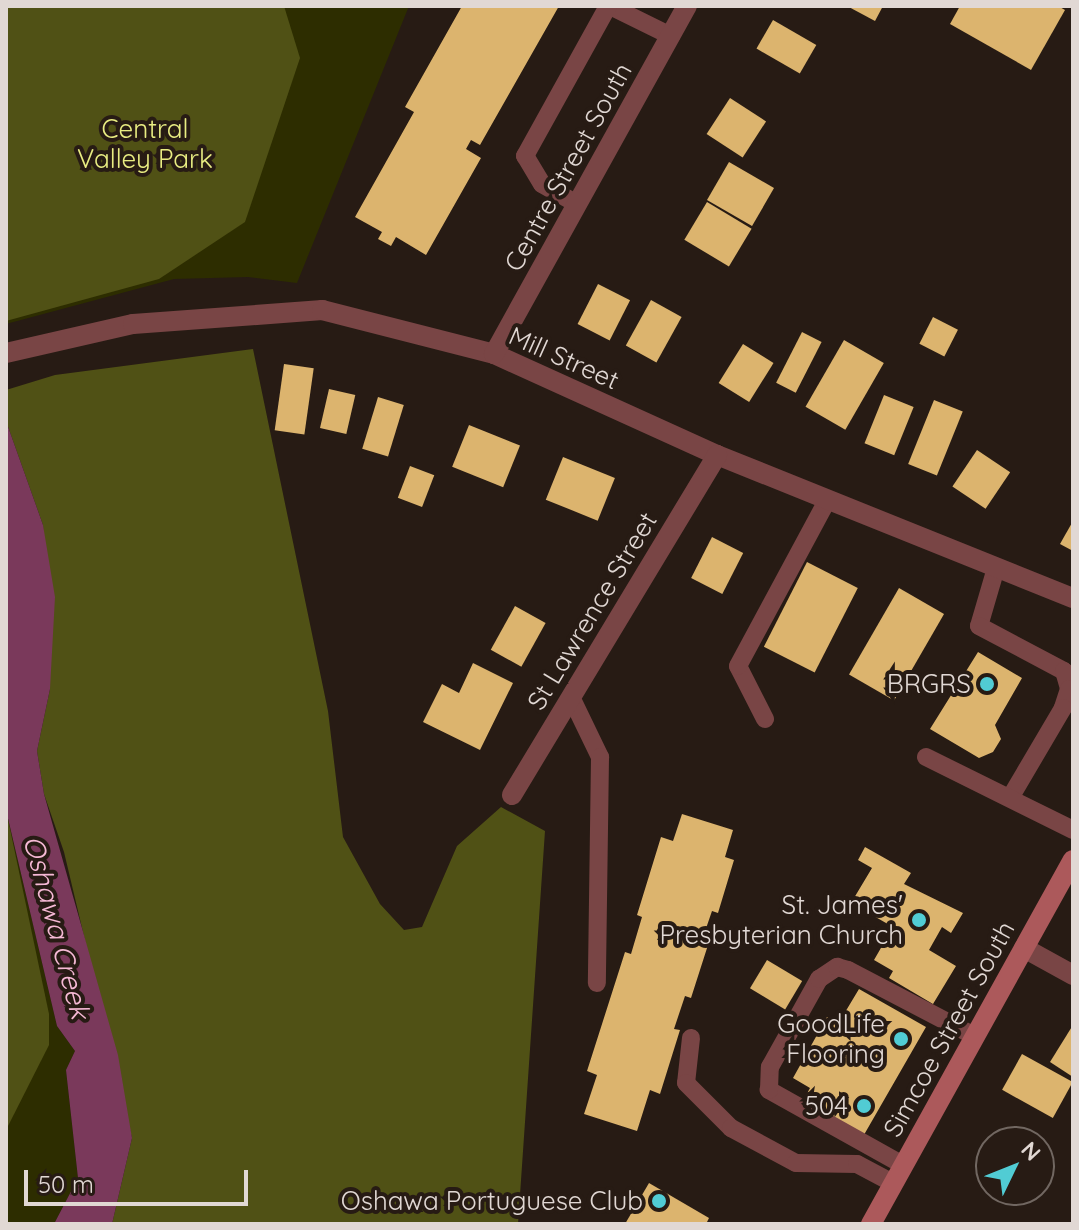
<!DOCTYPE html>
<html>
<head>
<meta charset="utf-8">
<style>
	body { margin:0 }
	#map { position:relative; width:1079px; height:1230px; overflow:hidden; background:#271b14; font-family:Quicksand,sans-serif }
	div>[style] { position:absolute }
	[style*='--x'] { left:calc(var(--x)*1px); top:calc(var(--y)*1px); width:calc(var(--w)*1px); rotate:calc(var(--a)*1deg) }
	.green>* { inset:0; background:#2d2d00 }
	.forest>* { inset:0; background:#505115 }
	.water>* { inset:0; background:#7a395b }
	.building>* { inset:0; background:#dcb46e; transform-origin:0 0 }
	.service>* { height:18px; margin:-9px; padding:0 9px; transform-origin:9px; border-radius:9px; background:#794545 }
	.minor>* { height:20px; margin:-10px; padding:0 10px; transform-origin:10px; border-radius:10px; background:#794545 }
	.secondary>* { height:20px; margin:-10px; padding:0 10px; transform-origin:10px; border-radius:10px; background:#ac595b }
	.dots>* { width:22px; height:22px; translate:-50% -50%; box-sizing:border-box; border:4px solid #271b14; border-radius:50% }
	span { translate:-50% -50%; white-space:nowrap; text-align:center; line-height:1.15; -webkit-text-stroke:8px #271b14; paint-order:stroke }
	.park-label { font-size:26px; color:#e9ed82 }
	.street-label { font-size:26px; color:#e1d8d4 }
	.poi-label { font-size:26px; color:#e1d8d4 }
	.right { translate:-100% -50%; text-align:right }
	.water-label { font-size:28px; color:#f6b9d5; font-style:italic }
	.frame { position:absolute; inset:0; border:8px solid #e1d8d4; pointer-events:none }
	.north { position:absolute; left:975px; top:1126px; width:80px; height:80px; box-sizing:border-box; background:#271b14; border:2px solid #716761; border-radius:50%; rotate:47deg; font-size:22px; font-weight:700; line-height:32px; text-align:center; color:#e1d8d4 }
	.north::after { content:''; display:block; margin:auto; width:28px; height:36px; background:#51ccd4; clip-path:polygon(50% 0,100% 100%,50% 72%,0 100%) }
	.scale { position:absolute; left:24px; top:1170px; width:224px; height:36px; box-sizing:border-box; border:4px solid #e1d8d4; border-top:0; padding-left:10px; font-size:24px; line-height:28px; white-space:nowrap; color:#e1d8d4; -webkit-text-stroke:6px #271b14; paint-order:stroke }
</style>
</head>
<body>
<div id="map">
	<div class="green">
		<i style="clip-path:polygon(6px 6px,409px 6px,297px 283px,248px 277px,174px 279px,6px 324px)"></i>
		<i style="clip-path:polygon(6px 810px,57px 1026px,75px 1051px,66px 1070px,78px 1178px,54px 1224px,6px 1224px)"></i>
	</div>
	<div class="forest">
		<i style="clip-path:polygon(6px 6px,284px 6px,300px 58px,245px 222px,159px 279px,6px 321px)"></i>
		<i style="clip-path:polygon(253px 349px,328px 711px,343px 837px,380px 904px,404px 930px,422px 927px,457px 846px,501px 807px,545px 831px,518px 1224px,112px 1224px,132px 1138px,64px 852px,44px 794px,37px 751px,50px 689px,43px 525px,6px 421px,6px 390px,55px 375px)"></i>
		<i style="clip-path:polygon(6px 810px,49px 1014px,49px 1045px,6px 1130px)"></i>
	</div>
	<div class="water">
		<i style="clip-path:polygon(6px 421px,43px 525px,55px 597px,50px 689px,37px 751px,44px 794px,118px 1055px,132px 1138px,112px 1224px,54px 1224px,78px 1178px,66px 1070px,75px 1051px,57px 1026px,6px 810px)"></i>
	</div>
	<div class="building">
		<i style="clip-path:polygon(462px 6px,559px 6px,480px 145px,471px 140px,466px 149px,481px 158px,426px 255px,396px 237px,391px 246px,378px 239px,382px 232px,355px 217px,414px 112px,405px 107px)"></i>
		<i style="clip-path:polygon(847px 6px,883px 6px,875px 21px)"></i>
		<i style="clip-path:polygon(960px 6px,1058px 6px,1065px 10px,1031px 70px,950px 24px)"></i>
		<i style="left:773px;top:20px;width:50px;height:33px;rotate:30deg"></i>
		<i style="left:730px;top:98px;width:43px;height:43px;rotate:33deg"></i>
		<i style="left:729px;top:162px;width:52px;height:44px;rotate:30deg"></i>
		<i style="left:707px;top:202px;width:52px;height:44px;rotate:31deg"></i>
		<i style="left:598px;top:284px;width:36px;height:45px;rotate:27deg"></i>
		<i style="left:651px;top:300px;width:35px;height:52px;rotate:29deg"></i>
		<i style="left:933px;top:317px;width:28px;height:30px;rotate:27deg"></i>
		<i style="left:802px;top:332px;width:22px;height:57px;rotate:27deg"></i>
		<i style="left:844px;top:340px;width:46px;height:77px;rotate:30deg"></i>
		<i style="left:743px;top:344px;width:36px;height:46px;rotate:32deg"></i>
		<i style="left:284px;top:364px;width:30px;height:67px;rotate:8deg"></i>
		<i style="left:329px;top:389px;width:27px;height:40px;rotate:13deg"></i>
		<i style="left:884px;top:395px;width:32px;height:52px;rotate:22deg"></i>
		<i style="left:378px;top:397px;width:27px;height:54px;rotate:17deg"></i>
		<i style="left:934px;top:400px;width:31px;height:69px;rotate:22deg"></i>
		<i style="left:469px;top:425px;width:55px;height:45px;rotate:22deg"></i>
		<i style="left:977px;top:450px;width:40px;height:44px;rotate:34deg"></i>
		<i style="left:563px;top:457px;width:56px;height:46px;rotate:22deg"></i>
		<i style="left:410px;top:466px;width:26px;height:34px;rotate:21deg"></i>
		<i style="clip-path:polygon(1073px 521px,1073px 551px,1060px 544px)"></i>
		<i style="left:712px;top:537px;width:35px;height:46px;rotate:27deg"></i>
		<i style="left:807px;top:562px;width:57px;height:95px;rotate:27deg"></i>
		<i style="left:899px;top:588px;width:52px;height:100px;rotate:30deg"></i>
		<i style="left:515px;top:606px;width:35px;height:50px;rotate:29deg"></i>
		<i style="clip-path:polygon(978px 652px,1022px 678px,995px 725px,1001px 739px,993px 752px,979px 758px,930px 729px)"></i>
		<i style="clip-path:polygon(473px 663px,513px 683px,480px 750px,423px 722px,442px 684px,459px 693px)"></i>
		<i style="clip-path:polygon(682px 814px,733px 830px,725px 857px,734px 860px,718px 913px,712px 911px,701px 943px,708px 945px,691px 998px,685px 996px,674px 1029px,680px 1030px,660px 1094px,650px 1090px,637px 1131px,584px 1114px,597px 1075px,587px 1071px,625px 952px,631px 954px,642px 917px,637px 915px,661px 837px,673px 841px)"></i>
		<i style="clip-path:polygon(865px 847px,911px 873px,904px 884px,963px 913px,951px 933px,942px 927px,929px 950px,956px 966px,933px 1004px,889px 978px,893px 971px,874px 960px,893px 927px,851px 903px,872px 868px,858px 860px)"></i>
		<i style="left:767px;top:960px;width:41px;height:33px;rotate:31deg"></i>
		<i style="clip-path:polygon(859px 989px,926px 1027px,861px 1140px,801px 1105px,810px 1088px,793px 1078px,827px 1017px,838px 1024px)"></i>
		<i style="clip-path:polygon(1073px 1025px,1073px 1077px,1050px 1062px)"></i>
		<i style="left:1022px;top:1054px;width:58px;height:41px;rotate:29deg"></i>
		<i style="clip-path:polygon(649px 1183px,709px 1218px,706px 1224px,625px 1224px)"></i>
	</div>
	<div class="service">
		<i style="--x:610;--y:6;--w:68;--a:26.2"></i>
		<i style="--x:577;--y:204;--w:40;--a:-150.3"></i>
		<i style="--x:542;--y:184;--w:33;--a:-121"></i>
		<i style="--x:525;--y:156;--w:171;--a:-61"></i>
		<i style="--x:996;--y:568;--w:60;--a:106.3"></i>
		<i style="--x:979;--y:626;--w:96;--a:27.9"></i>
		<i style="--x:1064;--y:671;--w:19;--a:74"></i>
		<i style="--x:1069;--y:689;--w:20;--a:108"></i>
		<i style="--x:1063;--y:708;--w:104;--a:120.5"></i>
		<i style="--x:571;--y:697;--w:67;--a:64.2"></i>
		<i style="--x:600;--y:757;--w:226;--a:90.8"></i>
		<i style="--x:765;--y:719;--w:59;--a:-117"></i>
		<i style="--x:738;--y:666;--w:187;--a:-61.7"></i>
		<i style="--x:926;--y:757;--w:164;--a:26.4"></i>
		<i style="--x:691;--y:1038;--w:45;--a:96.3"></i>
		<i style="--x:686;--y:1083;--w:64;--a:45"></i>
		<i style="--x:731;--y:1128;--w:74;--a:28.3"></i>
		<i style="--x:796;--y:1163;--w:61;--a:0.9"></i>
		<i style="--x:857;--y:1164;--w:40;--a:28"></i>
		<i style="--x:903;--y:1165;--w:154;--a:-150.8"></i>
		<i style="--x:769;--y:1090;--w:23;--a:-88"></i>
		<i style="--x:770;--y:1067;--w:101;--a:-60.9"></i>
		<i style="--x:819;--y:979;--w:22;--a:-34"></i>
		<i style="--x:837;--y:967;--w:11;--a:15"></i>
		<i style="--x:848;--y:970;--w:142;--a:27.6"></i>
	</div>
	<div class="minor">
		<i style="--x:6;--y:353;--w:130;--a:-12.9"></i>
		<i style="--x:133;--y:324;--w:190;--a:-4.2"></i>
		<i style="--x:322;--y:310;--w:178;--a:14.3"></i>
		<i style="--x:494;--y:354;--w:245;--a:24.4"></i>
		<i style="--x:717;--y:455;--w:384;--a:21.9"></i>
		<i style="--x:494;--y:354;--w:398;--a:-61"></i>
		<i style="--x:512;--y:795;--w:397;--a:-58.9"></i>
		<i style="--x:1024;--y:948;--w:56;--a:28.9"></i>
	</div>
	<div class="secondary">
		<i style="--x:871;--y:1224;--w:416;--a:-61"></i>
	</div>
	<div class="dots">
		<i style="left:987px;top:684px;background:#51ccd4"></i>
		<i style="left:919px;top:920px;background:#51ccd4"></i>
		<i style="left:901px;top:1039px;background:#51ccd4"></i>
		<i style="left:864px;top:1106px;background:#51ccd4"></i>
		<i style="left:659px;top:1201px;background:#51ccd4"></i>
	</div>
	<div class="park-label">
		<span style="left:145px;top:144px">Central<br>Valley Park</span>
	</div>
	<div class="street-label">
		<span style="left:568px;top:167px;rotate:-61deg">Centre Street South</span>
		<span style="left:564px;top:358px;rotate:24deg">Mill Street</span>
		<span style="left:592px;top:611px;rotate:-59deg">St Lawrence Street</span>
		<span style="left:949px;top:1029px;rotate:-61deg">Simcoe Street South</span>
	</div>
	<div class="poi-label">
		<span class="right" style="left:971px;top:684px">BRGRS</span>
		<span class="right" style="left:903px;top:920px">St. James'<br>Presbyterian Church</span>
		<span class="right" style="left:885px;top:1039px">GoodLife<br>Flooring</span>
		<span class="right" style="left:848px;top:1106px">504</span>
		<span class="right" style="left:643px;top:1201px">Oshawa Portuguese Club</span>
	</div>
	<div class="water-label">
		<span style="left:57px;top:927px;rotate:75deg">Oshawa Creek</span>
	</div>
	<div class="frame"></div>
	<div class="north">N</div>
	<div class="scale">50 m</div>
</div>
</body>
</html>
